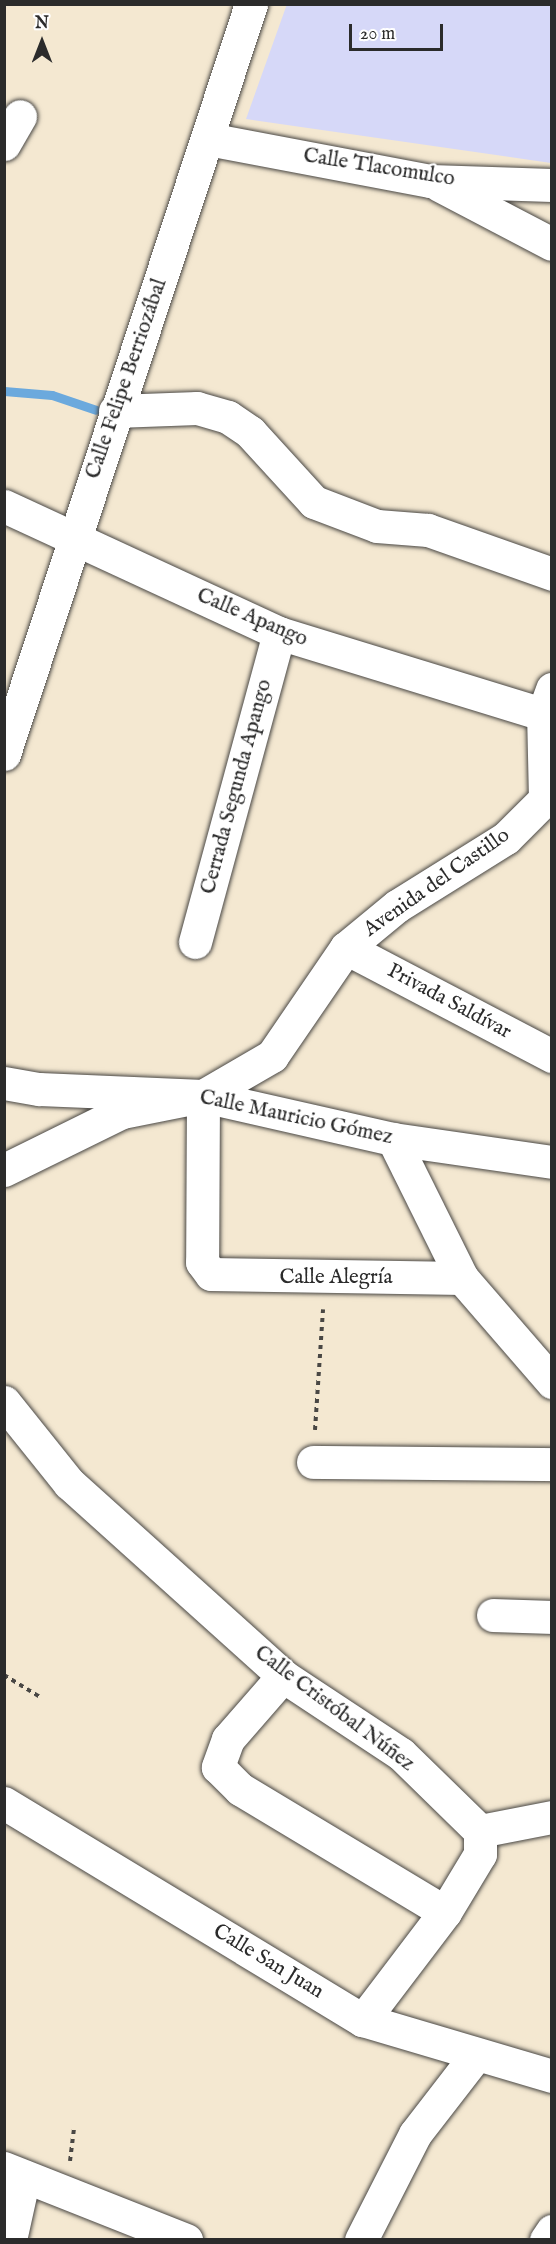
<!DOCTYPE html>
<html>
<head>
<meta charset="utf-8">
<style>
	body { margin:0 }
	#map { position:relative; width:556px; height:2244px; overflow:hidden; background:#f4e8d1; font-family:"IM FELL English",serif }
	div>[style] { position:absolute }
	[style*='--x'] { left:calc(var(--x)*1px); top:calc(var(--y)*1px); width:calc(var(--w)*1px); rotate:calc(var(--a)*1deg) }
	.built>* { inset:0; background:#d6d8f8 }
	.stream>* { height:9px; margin:-4.5px; padding:0 4.5px; transform-origin:4.5px; border-radius:4.5px; background:#6ba9dd }
	.path>* { height:4px; margin-top:-2px; transform-origin:0; background:repeating-linear-gradient(90deg,#494744 0 4.5px,transparent 0 9px) }
	.roads { filter:drop-shadow(0 0 2px #494744) drop-shadow(0 0 2px #494744) }
	.minor>* { height:33px; margin:-16.5px; padding:0 16.5px; transform-origin:16.5px; border-radius:16.5px; background:#fff }
	span { translate:-50% -50%; white-space:nowrap; text-align:center; line-height:1.15; -webkit-text-stroke:4.5px #fff; paint-order:stroke }
	.street-label { font-size:21px; color:#2b2b2b }
	.frame { position:absolute; inset:0; border:6px solid #2b2b2b; pointer-events:none }
	.north { position:absolute; left:12px; top:12px; width:60px; height:60px; -webkit-text-stroke:4px #fff; paint-order:stroke; rotate:0deg; font-size:16px; font-weight:700; line-height:24px; text-align:center; color:#2b2b2b }
	.north::after { content:''; display:block; margin:auto; width:21px; height:27px; background:#2b2b2b; clip-path:polygon(50% 0,100% 100%,50% 72%,0 100%) }
	.scale { position:absolute; left:349px; top:24px; width:94px; height:27px; box-sizing:border-box; border:3px solid #2b2b2b; border-top:0; padding-left:8px; font-size:18px; line-height:21px; white-space:nowrap; color:#2b2b2b; -webkit-text-stroke:4px #fff; paint-order:stroke }
</style>
</head>
<body>
<div id="map">
	<div class="built">
		<i style="clip-path:polygon(287px 4px,551px 5px,551px 163px,246px 119px)"></i>
	</div>
	<div class="stream">
		<i style="--x:4;--y:391;--w:48;--a:4.8"></i>
		<i style="--x:52;--y:395;--w:46;--a:18.8"></i>
	</div>
	<div class="path">
		<i style="--x:315;--y:1430;--w:121;--a:-86.2"></i>
		<i style="--x:4;--y:1675;--w:42;--a:31.4"></i>
		<i style="--x:70;--y:2161;--w:35;--a:-83"></i>
	</div>
	<div class="roads">
		<div class="minor">
			<i style="--x:208;--y:139;--w:226;--a:10.7"></i>
			<i style="--x:430;--y:181;--w:122;--a:1.9"></i>
			<i style="--x:4;--y:144;--w:32;--a:-60"></i>
			<i style="--x:439;--y:185;--w:127;--a:27.6"></i>
			<i style="--x:115;--y:411;--w:82;--a:-2.1"></i>
			<i style="--x:197;--y:408;--w:32;--a:16"></i>
			<i style="--x:228;--y:417;--w:27;--a:34"></i>
			<i style="--x:250;--y:432;--w:95;--a:47.6"></i>
			<i style="--x:314;--y:502;--w:67;--a:20.9"></i>
			<i style="--x:377;--y:526;--w:51;--a:4.5"></i>
			<i style="--x:428;--y:530;--w:132;--a:19.5"></i>
			<i style="--x:4;--y:506;--w:303;--a:24.8"></i>
			<i style="--x:279;--y:633;--w:276;--a:17.1"></i>
			<i style="--x:4;--y:754;--w:790;--a:-71.77"></i>
			<i style="--x:195;--y:942;--w:320;--a:-74.8"></i>
			<i style="--x:346;--y:948;--w:233;--a:27.7"></i>
			<i style="--x:4;--y:1083;--w:36;--a:10"></i>
			<i style="--x:39;--y:1089;--w:164;--a:2.4"></i>
			<i style="--x:203;--y:1096;--w:195;--a:12.8"></i>
			<i style="--x:393;--y:1139;--w:161;--a:8.2"></i>
			<i style="--x:203;--y:1096;--w:166;--a:90.3"></i>
			<i style="--x:202;--y:1262;--w:15;--a:53"></i>
			<i style="--x:211;--y:1274;--w:251;--a:0.9"></i>
			<i style="--x:393;--y:1139;--w:155;--a:63.6"></i>
			<i style="--x:462;--y:1278;--w:138;--a:49.1"></i>
			<i style="--x:4;--y:1170;--w:131;--a:-26.2"></i>
			<i style="--x:122;--y:1112;--w:83;--a:-11.2"></i>
			<i style="--x:203;--y:1096;--w:80;--a:-30.1"></i>
			<i style="--x:272;--y:1056;--w:131;--a:-55.6"></i>
			<i style="--x:346;--y:948;--w:66;--a:-39.5"></i>
			<i style="--x:397;--y:906;--w:128;--a:-32"></i>
			<i style="--x:506;--y:838;--w:55;--a:-45"></i>
			<i style="--x:545;--y:799;--w:85;--a:-91.3"></i>
			<i style="--x:543;--y:714;--w:27;--a:-70"></i>
			<i style="--x:4;--y:1402;--w:104;--a:51.3"></i>
			<i style="--x:69;--y:1483;--w:288;--a:42"></i>
			<i style="--x:283;--y:1676;--w:141;--a:33.5"></i>
			<i style="--x:401;--y:1754;--w:110;--a:44.3"></i>
			<i style="--x:480;--y:1831;--w:23;--a:90"></i>
			<i style="--x:480;--y:1854;--w:68;--a:121.1"></i>
			<i style="--x:445;--y:1912;--w:136;--a:127.2"></i>
			<i style="--x:313;--y:1462;--w:239;--a:0.5"></i>
			<i style="--x:493;--y:1615;--w:59;--a:1.9"></i>
			<i style="--x:283;--y:1676;--w:84;--a:131.1"></i>
			<i style="--x:228;--y:1739;--w:30;--a:110"></i>
			<i style="--x:218;--y:1767;--w:31;--a:45"></i>
			<i style="--x:240;--y:1789;--w:239;--a:31"></i>
			<i style="--x:4;--y:1803;--w:419;--a:31.2"></i>
			<i style="--x:363;--y:2020;--w:197;--a:16.5"></i>
			<i style="--x:480;--y:1831;--w:73;--a:-11"></i>
			<i style="--x:4;--y:2168;--w:196;--a:21.6"></i>
			<i style="--x:10;--y:2240;--w:65;--a:-77.5"></i>
			<i style="--x:361;--y:2240;--w:119;--a:-63"></i>
			<i style="--x:415;--y:2134;--w:100;--a:-52.3"></i>
			<i style="--x:546;--y:2240;--w:11;--a:-56"></i>
		</div>
	</div>
	<div class="street-label">
		<span style="left:379px;top:168px;rotate:9deg">Calle Tlacomulco</span>
		<span style="left:127px;top:379px;rotate:-71deg">Calle Felipe Berriozábal</span>
		<span style="left:252px;top:618px;rotate:23deg">Calle Apango</span>
		<span style="left:237px;top:787px;rotate:-75deg">Cerrada Segunda Apango</span>
		<span style="left:437px;top:883px;rotate:-35deg">Avenida del Castillo</span>
		<span style="left:449px;top:1002px;rotate:28deg">Privada Saldívar</span>
		<span style="left:296px;top:1118px;rotate:12deg">Calle Mauricio Gómez</span>
		<span style="left:336px;top:1278px">Calle Alegría</span>
		<span style="left:334px;top:1709px;rotate:37deg">Calle Cristóbal Núñez</span>
		<span style="left:268px;top:1962px;rotate:31deg">Calle San Juan</span>
	</div>
	<div class="frame"></div>
	<div class="north">N</div>
	<div class="scale">20 m</div>
</div>
</body>
</html>
